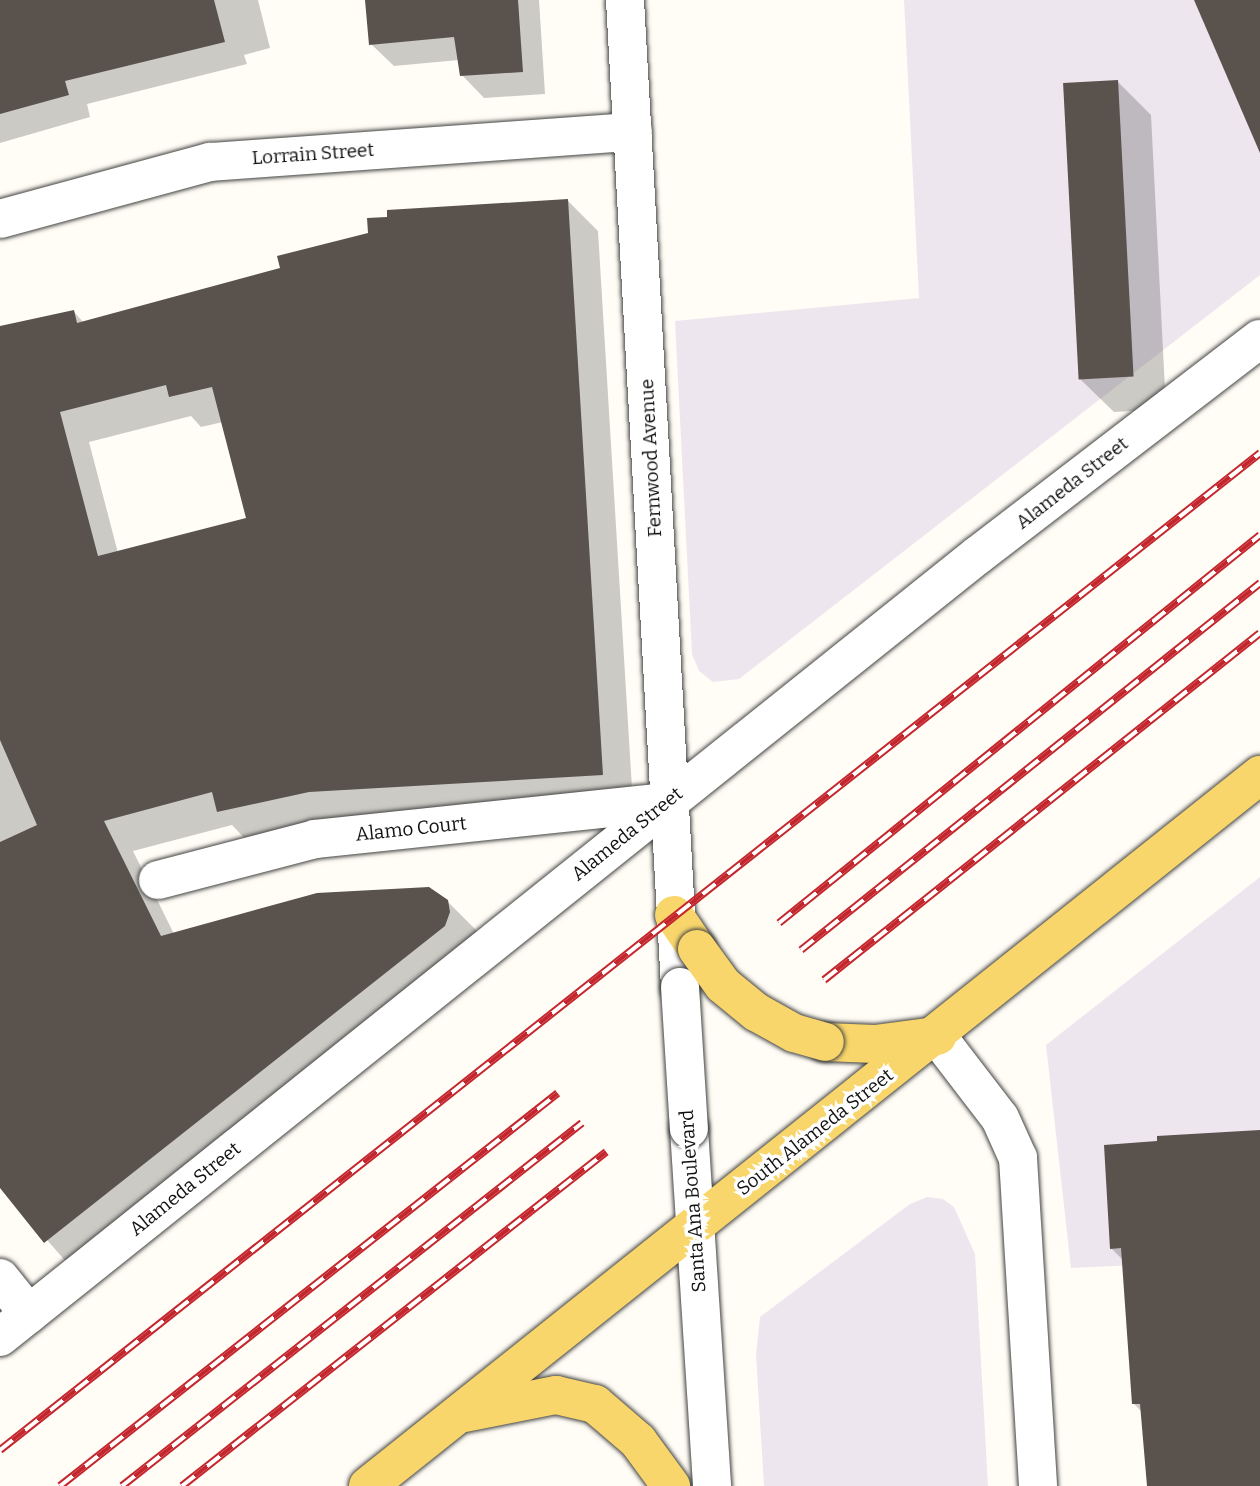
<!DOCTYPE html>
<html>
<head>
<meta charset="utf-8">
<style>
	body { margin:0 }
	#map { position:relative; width:1260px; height:1486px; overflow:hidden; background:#fffdf5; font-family:Bitter,serif }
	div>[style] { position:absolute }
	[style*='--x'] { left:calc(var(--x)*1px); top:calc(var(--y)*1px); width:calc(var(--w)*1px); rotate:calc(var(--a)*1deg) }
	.industrial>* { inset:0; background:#eee6ef }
	.shadow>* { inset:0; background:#0003 }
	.building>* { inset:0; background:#5a524d; transform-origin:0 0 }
	.roads { filter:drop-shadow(0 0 2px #444) drop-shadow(0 0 2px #444) }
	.minor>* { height:38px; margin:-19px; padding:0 19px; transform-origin:19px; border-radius:19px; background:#fff }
	.tertiary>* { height:38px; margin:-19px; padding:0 19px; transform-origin:19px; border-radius:19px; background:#fff }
	.primary>* { height:38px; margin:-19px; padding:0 19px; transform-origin:19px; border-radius:19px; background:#f9d66b }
	.rail>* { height:8px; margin-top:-4px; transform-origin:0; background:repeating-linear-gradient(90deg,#fff 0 16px,#c4262e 0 32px); box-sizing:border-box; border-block:2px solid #c4262e }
	.bridges { filter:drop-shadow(0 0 2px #444) drop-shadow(0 0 2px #444) }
	.tertiary-bridge>* { height:38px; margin:-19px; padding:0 19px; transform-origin:19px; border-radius:19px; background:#fff }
	.primary-bridge>* { height:38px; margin:-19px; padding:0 19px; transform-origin:19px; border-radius:19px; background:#f9d66b }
	span { translate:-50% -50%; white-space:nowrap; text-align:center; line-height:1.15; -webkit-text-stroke:7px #fff; paint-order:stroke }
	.street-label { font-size:19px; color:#111 }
</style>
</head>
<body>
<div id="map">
	<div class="industrial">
		<i style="clip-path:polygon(904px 0,1260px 0,1260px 275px,739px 679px,713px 682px,699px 671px,692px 654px,675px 321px,919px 298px)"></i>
		<i style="clip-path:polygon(1260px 877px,1260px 1259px,1071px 1268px,1046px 1045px)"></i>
		<i style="clip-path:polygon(927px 1197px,943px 1199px,954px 1207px,975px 1254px,988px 1486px,764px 1486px,756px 1355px,760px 1317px,910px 1204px)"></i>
	</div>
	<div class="shadow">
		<i style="clip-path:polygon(0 0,258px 0,270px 48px,244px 55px,247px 64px,87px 104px,90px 117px,0 143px)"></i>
		<i style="clip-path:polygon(367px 0,539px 0,545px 94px,484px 98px,462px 75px,459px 60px,394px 66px,371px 44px)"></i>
		<i style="clip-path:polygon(1118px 82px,1151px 115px,1166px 409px,1114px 412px,1080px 379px)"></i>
		<i style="clip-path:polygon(evenodd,568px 201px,598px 231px,633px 805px,248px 842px,232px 825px,133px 851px,174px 934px,447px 901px,478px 932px,75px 1272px,0 1186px,0 328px,74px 312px,84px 323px,568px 201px,191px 416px,201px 427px,223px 422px,248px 519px,118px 553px,89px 442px,191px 416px)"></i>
		<i style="clip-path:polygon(1260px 1132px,1260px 1486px,1149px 1486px,1143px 1413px,1134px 1404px,1124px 1261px,1111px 1248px)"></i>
	</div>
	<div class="building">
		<i style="clip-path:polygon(0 0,214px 0,225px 42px,65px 81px,69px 95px,0 114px)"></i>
		<i style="clip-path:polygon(365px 0,518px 0,523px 72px,460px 76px,454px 37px,369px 45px)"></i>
		<i style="clip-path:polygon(1194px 0,1260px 0,1260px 153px)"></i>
		<i style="left:1118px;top:80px;width:297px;height:55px;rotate:87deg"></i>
		<i style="clip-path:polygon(evenodd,568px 199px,603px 775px,309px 792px,217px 812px,212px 792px,104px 821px,161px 936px,317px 893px,429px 887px,448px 900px,450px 912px,445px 926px,44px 1243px,0 1188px,0 842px,37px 825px,0 740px,0 326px,74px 310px,77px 323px,280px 268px,277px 256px,368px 233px,367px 218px,387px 217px,387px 210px,568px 199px,166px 385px,169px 397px,212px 387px,246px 518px,98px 556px,60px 412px,166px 385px)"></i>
		<i style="clip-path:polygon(1260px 1130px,1260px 1486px,1147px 1486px,1140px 1404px,1132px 1404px,1121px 1248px,1110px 1249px,1104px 1145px,1157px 1141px,1157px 1136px)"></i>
	</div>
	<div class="roads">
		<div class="minor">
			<i style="--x:0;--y:219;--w:218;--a:-15.2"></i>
			<i style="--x:210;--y:162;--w:424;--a:-4.1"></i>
			<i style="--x:158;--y:880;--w:162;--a:-14.6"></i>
			<i style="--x:315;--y:839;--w:354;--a:-6"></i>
			<i style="--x:0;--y:1278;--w:46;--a:51.1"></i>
		</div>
		<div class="tertiary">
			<i style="--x:625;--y:0;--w:989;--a:86.81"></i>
			<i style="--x:937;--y:1036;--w:103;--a:52.5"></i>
			<i style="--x:1000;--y:1118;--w:44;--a:65.8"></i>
			<i style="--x:1018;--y:1158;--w:329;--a:86.5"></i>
			<i style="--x:689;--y:1129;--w:358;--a:86.3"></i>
			<i style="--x:0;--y:1337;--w:1252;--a:-38.65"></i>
			<i style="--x:978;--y:555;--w:355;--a:-37.5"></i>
		</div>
		<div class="primary">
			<i style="--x:674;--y:915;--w:41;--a:55.9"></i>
			<i style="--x:825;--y:1042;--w:50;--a:2.3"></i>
			<i style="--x:875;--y:1044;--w:63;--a:-7.4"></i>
			<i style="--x:464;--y:1413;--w:94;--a:-11.1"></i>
			<i style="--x:556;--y:1395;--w:40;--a:13"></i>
			<i style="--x:595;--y:1404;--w:57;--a:40.7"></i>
			<i style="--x:638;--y:1441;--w:56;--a:53.7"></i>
			<i style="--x:368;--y:1486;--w:1141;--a:-38.56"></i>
		</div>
	</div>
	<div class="rail">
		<i style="--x:779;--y:923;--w:618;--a:-38.89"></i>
		<i style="--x:801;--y:950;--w:588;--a:-38.64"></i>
		<i style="--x:824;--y:980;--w:557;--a:-38.52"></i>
		<i style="--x:0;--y:1450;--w:1607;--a:-38.35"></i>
		<i style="--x:60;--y:1486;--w:634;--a:-38.28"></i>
		<i style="--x:122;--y:1486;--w:586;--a:-38.28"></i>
		<i style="--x:182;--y:1486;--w:540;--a:-38.23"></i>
	</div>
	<div class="bridges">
		<div class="tertiary-bridge">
			<i style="--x:680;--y:987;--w:142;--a:86.4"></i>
		</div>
		<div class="primary-bridge">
			<i style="--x:697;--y:949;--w:44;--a:54.2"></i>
			<i style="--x:723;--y:985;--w:43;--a:39.3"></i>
			<i style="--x:756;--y:1012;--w:43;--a:28.9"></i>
			<i style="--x:794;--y:1033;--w:32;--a:16"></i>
		</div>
	</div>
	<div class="street-label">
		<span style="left:313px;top:154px;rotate:-4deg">Lorrain Street</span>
		<span style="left:651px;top:458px;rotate:-93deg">Fernwood Avenue</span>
		<span style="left:1072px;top:483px;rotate:-38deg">Alameda Street</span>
		<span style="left:411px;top:829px;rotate:-6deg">Alamo Court</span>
		<span style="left:627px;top:834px;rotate:-39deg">Alameda Street</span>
		<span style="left:815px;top:1132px;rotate:-38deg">South Alameda Street</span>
		<span style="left:185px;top:1189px;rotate:-39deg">Alameda Street</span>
		<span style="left:693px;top:1201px;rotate:-94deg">Santa Ana Boulevard</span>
	</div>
</div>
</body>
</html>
